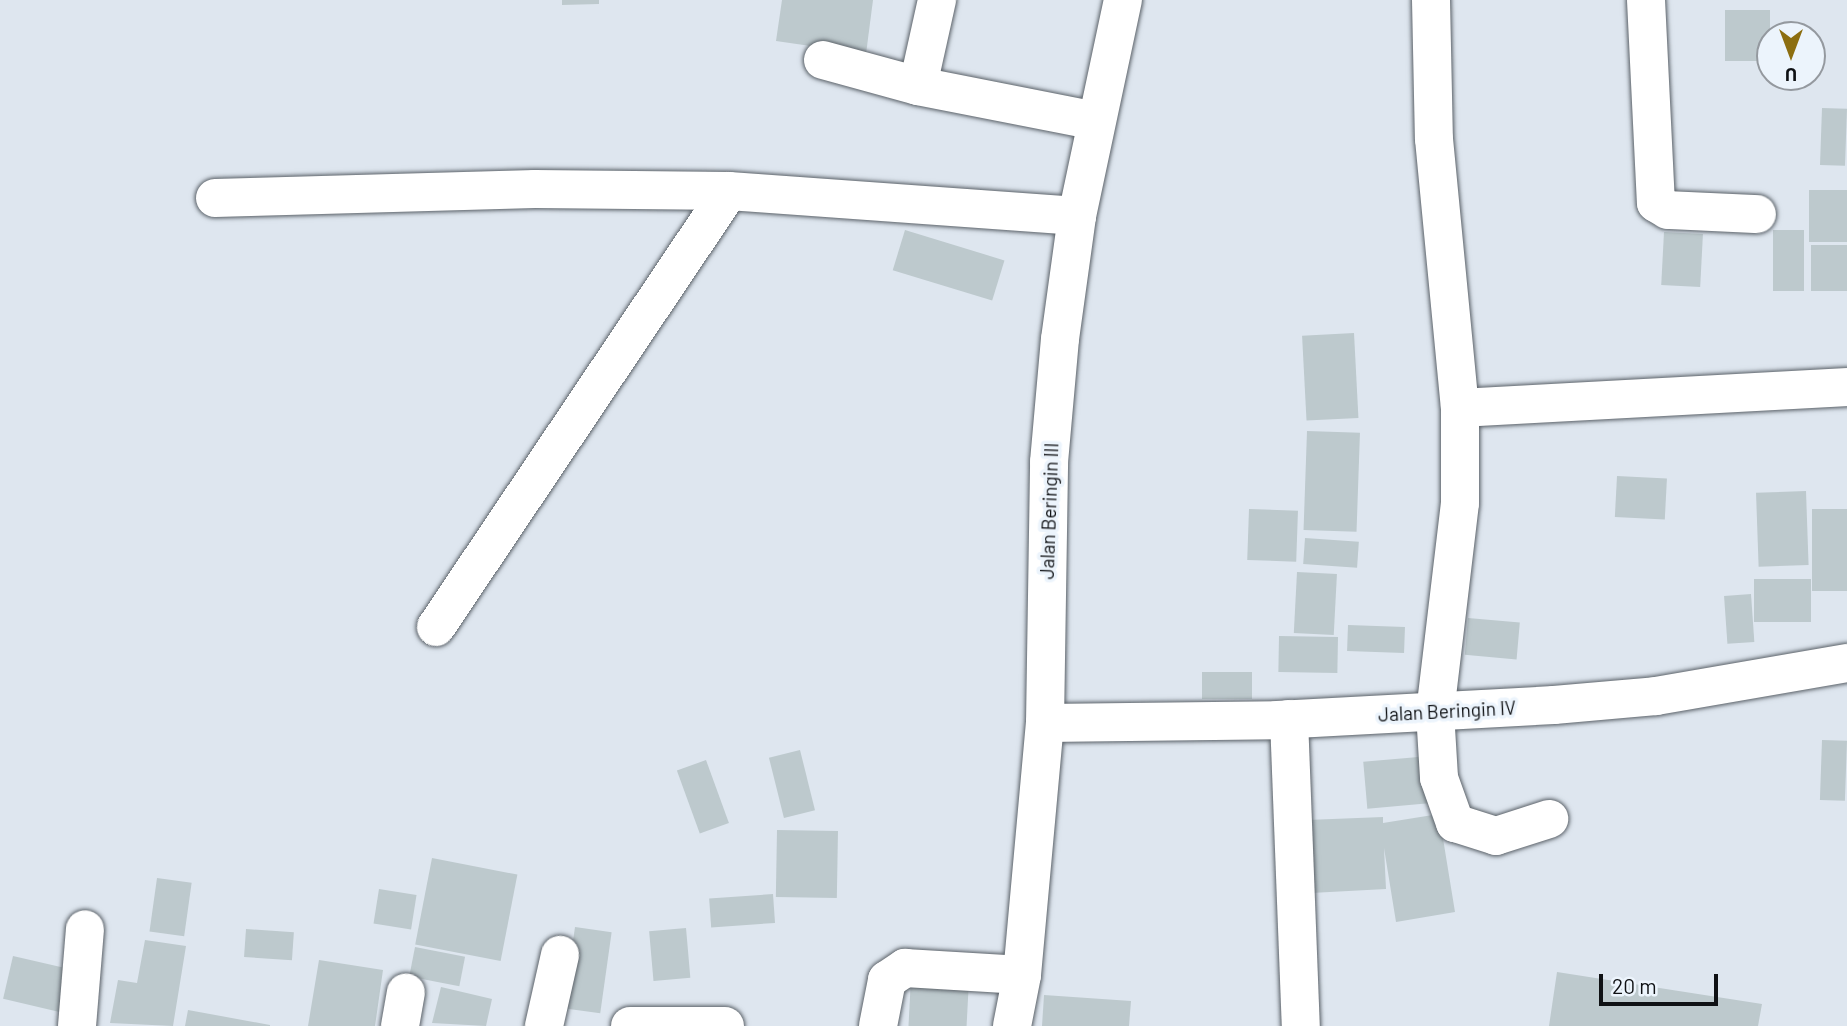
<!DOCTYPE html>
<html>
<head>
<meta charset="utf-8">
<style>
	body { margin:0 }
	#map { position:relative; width:1847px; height:1026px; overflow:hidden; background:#dee6ef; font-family:Barlow,sans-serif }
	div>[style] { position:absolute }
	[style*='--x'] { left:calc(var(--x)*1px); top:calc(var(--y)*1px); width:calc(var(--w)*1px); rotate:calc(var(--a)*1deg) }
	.building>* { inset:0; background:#bdc9cd; transform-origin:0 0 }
	.roads { filter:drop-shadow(0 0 2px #5b6269) drop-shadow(0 0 2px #5b6269) }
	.minor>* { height:38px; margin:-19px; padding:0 19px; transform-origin:19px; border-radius:19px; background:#fff }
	span { translate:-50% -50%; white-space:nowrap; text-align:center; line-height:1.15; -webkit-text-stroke:7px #ecf4fc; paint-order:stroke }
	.street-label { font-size:19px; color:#0f1114 }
	.north { position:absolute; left:1756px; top:21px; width:70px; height:70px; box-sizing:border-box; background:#ecf4fc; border:2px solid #94999f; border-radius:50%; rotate:180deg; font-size:19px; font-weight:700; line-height:28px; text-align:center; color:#0f1114 }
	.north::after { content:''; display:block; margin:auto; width:24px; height:32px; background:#8c6e10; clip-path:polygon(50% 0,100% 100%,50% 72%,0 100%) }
	.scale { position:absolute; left:1599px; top:974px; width:119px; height:32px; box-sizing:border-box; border:4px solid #0f1114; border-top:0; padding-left:9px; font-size:21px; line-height:24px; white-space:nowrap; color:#0f1114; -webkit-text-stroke:5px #ecf4fc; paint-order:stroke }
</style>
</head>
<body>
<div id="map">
	<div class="building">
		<i style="clip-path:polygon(562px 0,599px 0,599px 4px,562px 5px)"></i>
		<i style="clip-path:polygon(782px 0,873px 0,866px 54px,776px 41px)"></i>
		<i style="left:1725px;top:10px;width:45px;height:51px"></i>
		<i style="left:1822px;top:108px;width:25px;height:57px;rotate:2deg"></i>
		<i style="left:1809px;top:190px;width:38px;height:52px"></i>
		<i style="left:905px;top:230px;width:104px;height:42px;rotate:17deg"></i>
		<i style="left:1773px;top:230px;width:31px;height:61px"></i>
		<i style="left:1664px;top:232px;width:39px;height:53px;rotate:3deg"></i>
		<i style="left:1811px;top:245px;width:36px;height:46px"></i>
		<i style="left:1354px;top:333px;width:85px;height:52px;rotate:87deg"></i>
		<i style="left:1307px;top:431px;width:53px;height:99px;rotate:2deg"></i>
		<i style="left:1617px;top:476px;width:50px;height:41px;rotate:3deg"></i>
		<i style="left:1806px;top:491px;width:74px;height:50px;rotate:88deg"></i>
		<i style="left:1249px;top:509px;width:49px;height:51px;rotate:2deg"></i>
		<i style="left:1847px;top:509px;width:82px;height:35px;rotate:90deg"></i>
		<i style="left:1305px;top:538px;width:54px;height:26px;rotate:4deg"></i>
		<i style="left:1297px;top:572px;width:40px;height:61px;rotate:3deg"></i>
		<i style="left:1811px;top:579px;width:43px;height:57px;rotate:90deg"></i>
		<i style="left:1751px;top:594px;width:48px;height:27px;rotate:86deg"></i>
		<i style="left:1468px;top:618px;width:52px;height:37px;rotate:5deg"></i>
		<i style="left:1348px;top:625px;width:57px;height:26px;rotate:2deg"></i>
		<i style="left:1279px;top:636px;width:59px;height:36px;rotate:1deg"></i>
		<i style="left:1202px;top:672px;width:50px;height:27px"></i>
		<i style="left:1822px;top:740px;width:25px;height:60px;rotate:2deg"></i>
		<i style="left:800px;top:750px;width:62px;height:32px;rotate:76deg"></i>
		<i style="left:1430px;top:756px;width:47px;height:67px;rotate:85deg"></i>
		<i style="left:706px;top:760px;width:67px;height:31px;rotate:70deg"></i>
		<i style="clip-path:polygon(1439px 814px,1455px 912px,1396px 922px,1384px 848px,1386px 889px,1311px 893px,1307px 820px,1383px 817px,1383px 823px)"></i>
		<i style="left:777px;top:830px;width:61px;height:67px;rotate:1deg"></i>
		<i style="left:432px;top:858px;width:87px;height:88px;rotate:11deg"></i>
		<i style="left:157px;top:878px;width:35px;height:54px;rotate:8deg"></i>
		<i style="left:379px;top:889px;width:38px;height:35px;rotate:9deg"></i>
		<i style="left:773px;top:894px;width:29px;height:64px;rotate:86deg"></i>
		<i style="left:575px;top:927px;width:37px;height:82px;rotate:8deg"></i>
		<i style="left:686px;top:928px;width:50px;height:37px;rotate:85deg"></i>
		<i style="left:246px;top:929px;width:48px;height:28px;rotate:4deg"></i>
		<i style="clip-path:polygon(145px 940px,186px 946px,173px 1026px,110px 1023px,118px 980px,137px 983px)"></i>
		<i style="left:415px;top:947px;width:51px;height:30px;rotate:11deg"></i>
		<i style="left:13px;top:956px;width:59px;height:44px;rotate:13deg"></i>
		<i style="clip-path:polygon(319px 960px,383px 970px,375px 1026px,308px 1026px)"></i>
		<i style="clip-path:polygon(1557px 972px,1762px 1004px,1758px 1026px,1549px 1026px)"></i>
		<i style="left:911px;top:978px;width:58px;height:48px;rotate:3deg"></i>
		<i style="clip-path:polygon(441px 987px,492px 999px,486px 1026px,432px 1023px)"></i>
		<i style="clip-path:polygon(1044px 995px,1131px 1001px,1129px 1026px,1042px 1026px)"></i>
		<i style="clip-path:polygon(188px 1010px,270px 1025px,270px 1026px,185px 1026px)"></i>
	</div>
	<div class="roads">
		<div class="minor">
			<i style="--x:937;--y:0;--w:88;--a:102.5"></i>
			<i style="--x:918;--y:86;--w:181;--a:11.1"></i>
			<i style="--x:1431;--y:0;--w:139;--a:88.8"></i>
			<i style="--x:1434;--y:139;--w:270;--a:84.5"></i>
			<i style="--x:1460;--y:408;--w:388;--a:-3.1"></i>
			<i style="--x:1646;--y:0;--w:203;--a:87.2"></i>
			<i style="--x:1656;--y:203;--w:14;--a:30"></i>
			<i style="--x:1668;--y:210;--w:89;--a:2.6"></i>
			<i style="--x:823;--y:60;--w:98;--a:15.3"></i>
			<i style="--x:215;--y:198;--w:320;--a:-1.6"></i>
			<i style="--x:535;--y:189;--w:194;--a:0.6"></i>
			<i style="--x:729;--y:191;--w:349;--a:4.1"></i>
			<i style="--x:1460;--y:408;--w:95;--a:90"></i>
			<i style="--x:1460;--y:503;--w:210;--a:96.8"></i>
			<i style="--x:1435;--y:712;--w:66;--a:86.5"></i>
			<i style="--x:1439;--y:778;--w:48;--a:70.4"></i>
			<i style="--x:1455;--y:823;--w:43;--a:17.6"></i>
			<i style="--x:1496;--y:836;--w:56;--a:-17.8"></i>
			<i style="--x:436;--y:627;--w:525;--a:-56.1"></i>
			<i style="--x:1289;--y:719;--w:307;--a:87.8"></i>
			<i style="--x:1045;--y:723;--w:232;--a:-0.7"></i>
			<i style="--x:1277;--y:720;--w:277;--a:-3.1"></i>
			<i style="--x:1554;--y:705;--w:102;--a:-5"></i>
			<i style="--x:1656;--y:696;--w:194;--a:-9.8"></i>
			<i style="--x:77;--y:1026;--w:97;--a:-85.3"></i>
			<i style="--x:400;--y:1026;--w:34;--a:-80"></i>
			<i style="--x:544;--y:1026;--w:73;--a:-77.3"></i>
			<i style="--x:630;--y:1026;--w:95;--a:0"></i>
			<i style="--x:878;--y:1026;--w:47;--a:-78.9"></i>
			<i style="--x:887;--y:980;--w:22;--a:-34"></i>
			<i style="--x:905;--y:968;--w:117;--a:3.4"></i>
			<i style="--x:1012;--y:1026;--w:52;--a:-78.9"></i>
			<i style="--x:1022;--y:975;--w:253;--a:-84.8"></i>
			<i style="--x:1045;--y:723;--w:261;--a:-89.1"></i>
			<i style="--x:1049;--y:462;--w:123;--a:-84.9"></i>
			<i style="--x:1060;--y:339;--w:124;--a:-82.1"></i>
			<i style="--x:1077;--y:216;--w:221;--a:-78"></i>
		</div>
	</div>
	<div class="street-label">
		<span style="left:1049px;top:511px;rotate:-88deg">Jalan Beringin III</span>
		<span style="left:1447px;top:711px;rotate:-3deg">Jalan Beringin IV</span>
	</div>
	<div class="north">U</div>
	<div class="scale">20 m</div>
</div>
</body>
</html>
